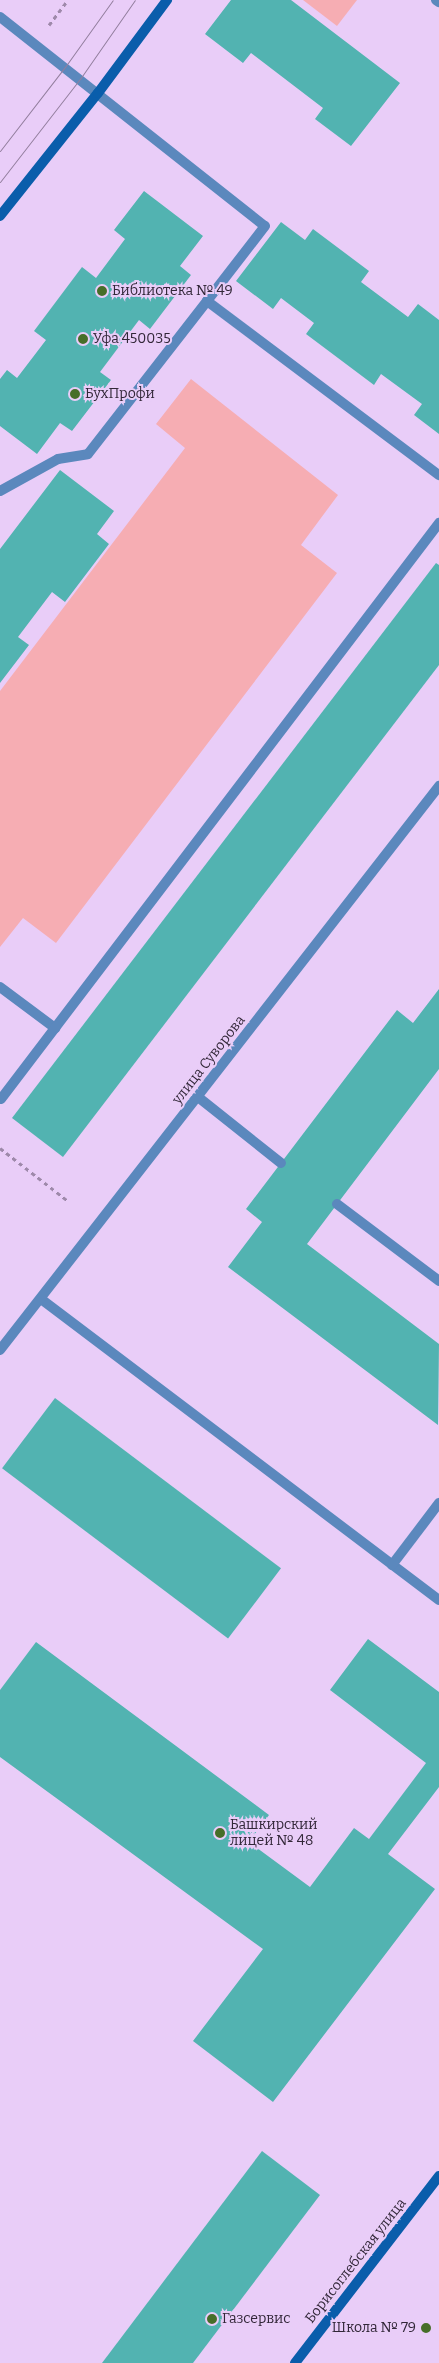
<!DOCTYPE html>
<html>
<head>
<meta charset="utf-8">
<style>
	body { margin:0 }
	#map { position:relative; width:439px; height:2363px; overflow:hidden; background:#e9cdf8; font-family:Bitter,serif }
	div>[style] { position:absolute }
	[style*='--x'] { left:calc(var(--x)*1px); top:calc(var(--y)*1px); width:calc(var(--w)*1px); rotate:calc(var(--a)*1deg) }
	.green>* { inset:0; background:#f6adb3 }
	.building>* { inset:0; background:#52b3b1; transform-origin:0 0 }
	.path>* { height:3px; margin-top:-1.5px; transform-origin:0; background:repeating-linear-gradient(90deg,#9e89aa 0 4px,transparent 0 8px) }
	.lane>* { height:10px; margin:-5px; padding:0 5px; transform-origin:5px; border-radius:5px; background:#5b88bd }
	.street>* { height:10px; margin:-5px; padding:0 5px; transform-origin:5px; border-radius:5px; background:#5b88bd }
	.secondary>* { height:10px; margin:-5px; padding:0 5px; transform-origin:5px; border-radius:5px; background:#0a5dab }
	.tram>* { height:1px; margin:-0.5px; padding:0 0.5px; transform-origin:0.5px; border-radius:0.5px; background:#927e9d }
	.dots>* { width:14px; height:14px; translate:-50% -50%; box-sizing:border-box; border:2px solid #e9cdf8; border-radius:50% }
	span { translate:-50% -50%; white-space:nowrap; text-align:center; line-height:1.15; -webkit-text-stroke:4px #e9cdf8; paint-order:stroke }
	.poi-label { font-size:14px; color:#322738 }
	.left { translate:0 -50%; text-align:left }
	.right { translate:-100% -50%; text-align:right }
	.street-label { font-size:14px; color:#322738 }
</style>
</head>
<body>
<div id="map">
	<div class="green">
		<i style="clip-path:polygon(303px 0,357px 0,337px 26px)"></i>
		<i style="clip-path:polygon(191px 379px,338px 495px,301px 545px,337px 573px,56px 943px,23px 918px,0 947px,0 691px,185px 448px,156px 424px)"></i>
	</div>
	<div class="building">
		<i style="clip-path:polygon(231px 0,291px 0,400px 83px,351px 146px,315px 119px,323px 108px,251px 53px,243px 63px,205px 34px)"></i>
		<i style="clip-path:polygon(144px 191px,203px 236px,180px 266px,191px 275px,150px 329px,139px 320px,100px 372px,111px 380px,72px 431px,60px 423px,37px 454px,0 426px,0 379px,7px 370px,17px 378px,46px 340px,34px 331px,82px 267px,96px 278px,125px 239px,114px 230px)"></i>
		<i style="clip-path:polygon(281px 222px,305px 240px,313px 229px,369px 271px,361px 282px,408px 317px,418px 304px,439px 320px,439px 434px,414px 415px,422px 404px,381px 374px,374px 385px,306px 334px,314px 323px,281px 298px,273px 309px,236px 281px)"></i>
		<i style="clip-path:polygon(60px 470px,114px 511px,97px 534px,109px 544px,65px 602px,52px 592px,18px 637px,29px 645px,0 683px,0 549px)"></i>
		<i style="clip-path:polygon(436px 563px,439px 565px,439px 665px,63px 1157px,12px 1118px)"></i>
		<i style="clip-path:polygon(439px 989px,439px 1069px,307px 1244px,439px 1344px,438px 1425px,228px 1267px,262px 1222px,246px 1209px,397px 1010px,413px 1023px)"></i>
		<i style="left:55px;top:1398px;width:283px;height:88px;rotate:37deg"></i>
		<i style="clip-path:polygon(368px 1639px,439px 1692px,439px 1787px,388px 1854px,435px 1889px,273px 2102px,193px 2041px,263px 1949px,0 1757px,0 1690px,36px 1642px,269px 1815px,249px 1842px,310px 1887px,354px 1828px,369px 1839px,426px 1763px,330px 1690px)"></i>
		<i style="clip-path:polygon(262px 2151px,320px 2195px,193px 2363px,102px 2363px)"></i>
	</div>
	<div class="path">
		<i style="--x:49;--y:25;--w:31;--a:-53"></i>
		<i style="--x:0;--y:1148;--w:86;--a:37.9"></i>
	</div>
	<div class="lane">
		<i style="--x:436;--y:0;--w:4;--a:34"></i>
		<i style="--x:0;--y:17;--w:337;--a:38.3"></i>
		<i style="--x:265;--y:226;--w:95;--a:127.7"></i>
		<i style="--x:0;--y:491;--w:66;--a:-28.9"></i>
		<i style="--x:58;--y:459;--w:30;--a:-9"></i>
		<i style="--x:88;--y:454;--w:194;--a:-52.1"></i>
		<i style="--x:207;--y:301;--w:290;--a:36.9"></i>
		<i style="--x:0;--y:987;--w:69;--a:36.7"></i>
		<i style="--x:198;--y:1097;--w:106;--a:38.5"></i>
		<i style="--x:0;--y:1098;--w:1;--a:45"></i>
		<i style="--x:1;--y:1099;--w:724;--a:-52.75"></i>
		<i style="--x:337;--y:1204;--w:128;--a:37"></i>
		<i style="--x:41;--y:1299;--w:499;--a:37.1"></i>
		<i style="--x:392;--y:1565;--w:78;--a:-52.8"></i>
	</div>
	<div class="street">
		<i style="--x:0;--y:1350;--w:715;--a:-52.1"></i>
	</div>
	<div class="secondary">
		<i style="--x:0;--y:216;--w:157;--a:-51.5"></i>
		<i style="--x:98;--y:93;--w:116;--a:-53.4"></i>
		<i style="--x:295;--y:2363;--w:236;--a:-52.4"></i>
	</div>
	<div class="tram">
		<i style="--x:0;--y:151;--w:106;--a:-52.3"></i>
		<i style="--x:65;--y:67;--w:82;--a:-54.4"></i>
		<i style="--x:0;--y:182;--w:130;--a:-52.2"></i>
		<i style="--x:80;--y:79;--w:96;--a:-55.2"></i>
	</div>
	<div class="dots">
		<i style="left:102px;top:291px;background:#476e29"></i>
		<i style="left:83px;top:339px;background:#476e29"></i>
		<i style="left:75px;top:394px;background:#476e29"></i>
		<i style="left:220px;top:1833px;background:#476e29"></i>
		<i style="left:212px;top:2319px;background:#476e29"></i>
		<i style="left:426px;top:2328px;background:#476e29"></i>
	</div>
	<div class="poi-label">
		<span class="left" style="left:112px;top:291px">Библиотека № 49</span>
		<span class="left" style="left:93px;top:339px">Уфа 450035</span>
		<span class="left" style="left:85px;top:394px">БухПрофи</span>
		<span class="left" style="left:230px;top:1833px">Башкирский<br>лицей № 48</span>
		<span class="left" style="left:222px;top:2319px">Газсервис</span>
		<span class="right" style="left:416px;top:2328px">Школа № 79</span>
	</div>
	<div class="street-label">
		<span style="left:209px;top:1060px;rotate:-52deg">улица Суворова</span>
		<span style="left:356px;top:2261px;rotate:-52deg">Борисоглебская улица</span>
	</div>
</div>
</body>
</html>
